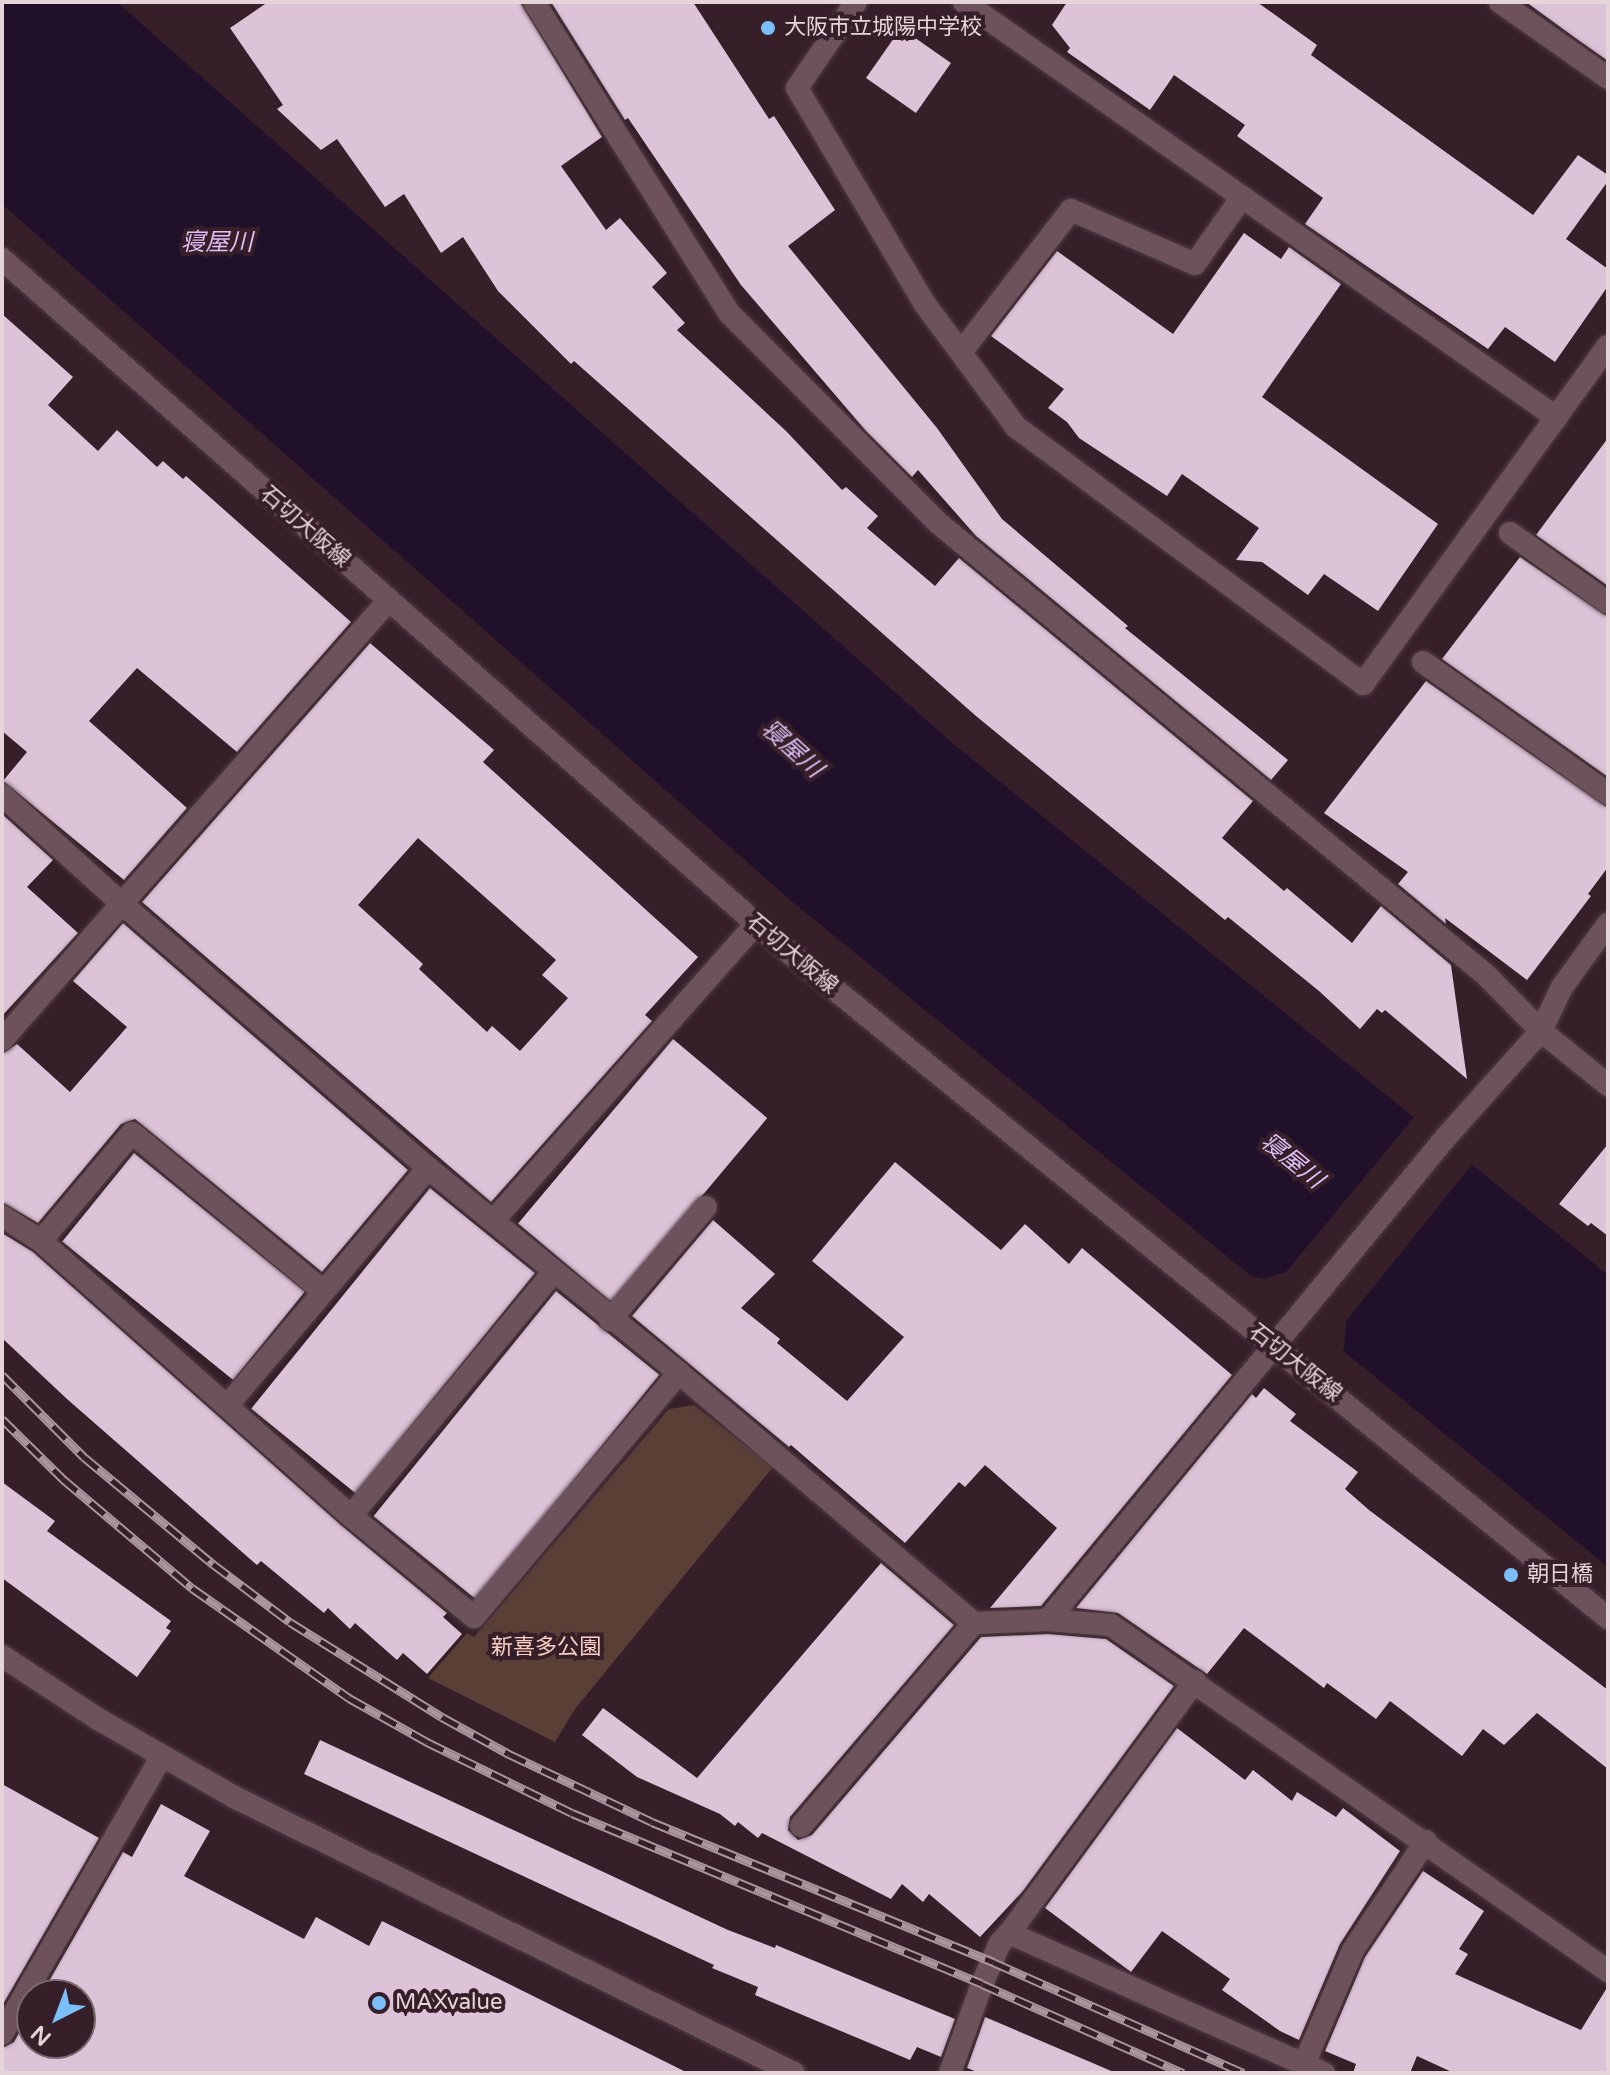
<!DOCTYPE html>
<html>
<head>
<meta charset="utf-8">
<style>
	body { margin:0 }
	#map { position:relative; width:1610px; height:2075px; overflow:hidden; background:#361f28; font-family:"Varela Round","Noto Sans JP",sans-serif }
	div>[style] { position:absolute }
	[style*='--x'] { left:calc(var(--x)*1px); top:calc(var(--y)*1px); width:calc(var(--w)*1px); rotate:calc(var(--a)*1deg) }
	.green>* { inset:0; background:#5a3f37 }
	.water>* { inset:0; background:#20102a }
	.pier>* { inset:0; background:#361f28 }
	.building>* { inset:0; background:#dcc3d7; transform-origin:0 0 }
	.roads { filter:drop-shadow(0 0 2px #513d45) drop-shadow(0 0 2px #513d45) }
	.service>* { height:22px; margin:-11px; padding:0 11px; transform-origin:11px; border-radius:11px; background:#6d525c }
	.minor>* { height:22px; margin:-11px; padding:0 11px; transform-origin:11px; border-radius:11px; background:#6d525c }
	.tertiary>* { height:22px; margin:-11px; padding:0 11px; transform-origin:11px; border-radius:11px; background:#6d525c }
	.secondary>* { height:22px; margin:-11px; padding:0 11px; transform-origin:11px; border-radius:11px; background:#6d525c }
	.rail>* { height:9px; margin-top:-4.5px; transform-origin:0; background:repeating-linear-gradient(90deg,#361f28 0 18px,#a8969c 0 36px); box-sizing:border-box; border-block:2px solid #a8969c }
	.dots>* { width:22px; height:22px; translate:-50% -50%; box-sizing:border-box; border:4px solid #361f28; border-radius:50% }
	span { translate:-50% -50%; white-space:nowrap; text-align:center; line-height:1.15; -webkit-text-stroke:8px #361f28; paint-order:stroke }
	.poi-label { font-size:22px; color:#e5d5da }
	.left { translate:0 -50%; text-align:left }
	.street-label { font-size:22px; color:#e5d5da }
	.park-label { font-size:22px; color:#f7cec1 }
	.water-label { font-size:24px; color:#dfbff8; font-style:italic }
	.frame { position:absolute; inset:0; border:4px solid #e5d5da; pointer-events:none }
	.north { position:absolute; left:16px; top:1979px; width:80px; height:80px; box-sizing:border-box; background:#361f28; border:2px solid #7c686f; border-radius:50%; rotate:222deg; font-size:22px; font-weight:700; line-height:32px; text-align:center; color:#e5d5da }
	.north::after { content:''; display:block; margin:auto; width:28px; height:36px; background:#7abff8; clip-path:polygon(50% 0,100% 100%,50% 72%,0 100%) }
</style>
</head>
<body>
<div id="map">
	<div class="green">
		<i style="clip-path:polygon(694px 1405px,773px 1467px,575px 1709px,555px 1742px,428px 1678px,467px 1633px,474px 1637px,669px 1409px)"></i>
	</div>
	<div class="water">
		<i style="clip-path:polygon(2px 2px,117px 2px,951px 742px,1608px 1275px,1608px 1567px,789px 899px,2px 204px)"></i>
	</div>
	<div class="pier">
		<i style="clip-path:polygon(1416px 1115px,1474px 1162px,1346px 1321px,1344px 1349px,1339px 1355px,1239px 1274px,1265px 1279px,1286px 1272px)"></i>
	</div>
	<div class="building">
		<i style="clip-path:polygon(268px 2px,520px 2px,602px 137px,561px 166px,606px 230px,620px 218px,667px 273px,652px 287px,685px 323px,677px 330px,786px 431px,842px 490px,846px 487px,878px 516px,867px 528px,935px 586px,959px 558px,1253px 801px,1222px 838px,1284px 891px,1287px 888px,1352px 943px,1381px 906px,1451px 965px,1467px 1079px,1385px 1010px,1382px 1013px,1377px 1009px,1360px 1029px,1319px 991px,1228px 917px,1225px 920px,976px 716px,574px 361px,571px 364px,498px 291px,463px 237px,441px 253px,404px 194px,385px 207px,337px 139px,321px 150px,277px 109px,283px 105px,230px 28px)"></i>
		<i style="clip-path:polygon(551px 2px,693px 2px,769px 119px,774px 116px,835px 210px,788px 246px,937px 428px,1002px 519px,1128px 626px,1125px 628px,1288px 760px,1271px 780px,976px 536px,918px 470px,912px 477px,866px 431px,741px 285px,628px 118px,625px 120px)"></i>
		<i style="clip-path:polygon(1067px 2px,1257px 2px,1317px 45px,1311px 55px,1533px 215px,1578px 155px,1608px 175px,1608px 181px,1566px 239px,1608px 269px,1608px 286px,1555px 362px,1505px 327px,1488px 349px,1305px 224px,1323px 198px,1237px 136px,1245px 125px,1174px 75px,1150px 110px,1067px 52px,1070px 48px,1052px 25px)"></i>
		<i style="clip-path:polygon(1526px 2px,1608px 2px,1608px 61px,1574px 37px)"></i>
		<i style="left:901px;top:28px;width:61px;height:61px;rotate:35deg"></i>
		<i style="clip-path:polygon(1244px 233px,1281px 259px,1289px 247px,1341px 284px,1262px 397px,1438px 524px,1378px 611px,1324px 574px,1308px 595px,1262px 562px,1236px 560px,1259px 528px,1182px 474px,1167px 496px,1079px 438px,1067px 422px,1048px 408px,1064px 389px,991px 336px,1057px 251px,1173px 334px)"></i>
		<i style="clip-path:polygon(2px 314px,73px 377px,48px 405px,98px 451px,117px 430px,157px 467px,163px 461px,183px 479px,186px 476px,351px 622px,237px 752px,137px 668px,89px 721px,187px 808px,124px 880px,3px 781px,27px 752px,2px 731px)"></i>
		<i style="clip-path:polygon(1608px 438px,1608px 586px,1536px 535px)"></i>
		<i style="clip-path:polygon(1520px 557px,1608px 617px,1608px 777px,1442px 659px)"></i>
		<i style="clip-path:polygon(evenodd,370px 643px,494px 750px,483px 762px,698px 957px,645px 1015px,652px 1021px,491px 1202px,142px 902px,370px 643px,418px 838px,556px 960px,542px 975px,568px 998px,520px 1051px,492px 1026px,487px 1032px,419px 969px,423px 964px,358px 905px,418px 838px)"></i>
		<i style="clip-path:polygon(1426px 681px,1608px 808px,1608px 867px,1588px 894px,1591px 896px,1527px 980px,1445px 918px,1446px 924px,1398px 884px,1408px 872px,1324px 813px)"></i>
		<i style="clip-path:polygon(2px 814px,53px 860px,27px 887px,78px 933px,2px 1016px)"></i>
		<i style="clip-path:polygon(123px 923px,408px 1170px,322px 1272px,135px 1119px,121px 1124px,38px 1223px,2px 1202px,2px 1054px,17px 1044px,70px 1092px,127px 1027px,73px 981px)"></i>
		<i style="left:673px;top:1039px;width:123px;height:241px;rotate:40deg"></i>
		<i style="clip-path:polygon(1608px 1144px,1608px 1236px,1591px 1223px,1588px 1226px,1559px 1204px)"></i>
		<i style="left:134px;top:1153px;width:220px;height:114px;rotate:39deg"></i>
		<i style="clip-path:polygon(895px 1162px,1001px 1250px,1025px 1224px,1069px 1264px,1082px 1248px,1232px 1375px,1041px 1606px,990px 1608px,1057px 1528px,985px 1465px,965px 1487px,959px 1482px,905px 1543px,791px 1445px,789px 1447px,632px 1316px,713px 1220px,775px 1274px,741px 1308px,780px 1339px,777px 1343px,847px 1401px,904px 1337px,812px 1261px)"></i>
		<i style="left:430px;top:1188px;width:135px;height:284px;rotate:39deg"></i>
		<i style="clip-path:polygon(2px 1233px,33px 1252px,342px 1526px,447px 1613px,443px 1617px,462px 1634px,427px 1674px,403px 1653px,397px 1660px,355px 1623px,350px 1629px,328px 1608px,324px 1613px,261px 1561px,257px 1565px,67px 1399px,2px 1338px)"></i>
		<i style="left:556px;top:1291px;width:133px;height:290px;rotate:39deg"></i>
		<i style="clip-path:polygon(1264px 1388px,1296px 1414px,1290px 1421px,1358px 1472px,1345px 1489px,1369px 1510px,1608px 1690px,1608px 1769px,1537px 1713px,1504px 1745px,1483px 1729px,1462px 1756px,1390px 1701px,1376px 1719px,1327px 1683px,1324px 1688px,1244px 1628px,1207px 1674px,1118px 1613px,1076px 1608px,1252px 1394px,1256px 1398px)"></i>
		<i style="clip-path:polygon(2px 1482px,55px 1521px,47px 1531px,171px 1621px,166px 1628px,171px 1631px,137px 1677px,2px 1578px)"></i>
		<i style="clip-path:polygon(881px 1563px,954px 1625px,790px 1817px,788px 1830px,798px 1840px,812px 1835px,981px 1637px,1048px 1634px,1106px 1639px,1174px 1686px,1023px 1891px,980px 1937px,929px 1894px,923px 1902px,902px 1884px,891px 1899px,762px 1833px,758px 1838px,738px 1822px,735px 1826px,720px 1814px,637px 1777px,582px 1735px,603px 1708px,697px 1778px)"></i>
		<i style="clip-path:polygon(1177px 1728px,1245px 1780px,1253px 1770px,1292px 1801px,1297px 1792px,1336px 1817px,1343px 1808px,1400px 1851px,1340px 1944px,1299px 2040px,1280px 2031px,1222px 1990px,1230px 1979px,1162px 1931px,1131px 1972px,1045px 1908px)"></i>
		<i style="clip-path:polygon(320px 1740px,728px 1930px,775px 1948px,776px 1945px,955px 2019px,941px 2057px,917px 2047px,910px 2060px,755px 1995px,758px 1987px,712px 1968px,714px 1965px,304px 1774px)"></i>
		<i style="clip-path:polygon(2px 1784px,99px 1838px,2px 2006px)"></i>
		<i style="clip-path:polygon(161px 1804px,210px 1831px,184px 1876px,304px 1939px,316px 1917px,369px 1946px,382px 1921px,688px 2073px,2px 2073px,2px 2048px,14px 2042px,32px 2010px,32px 2043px,80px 2043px,80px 1995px,41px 1995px,123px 1852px,132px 1857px)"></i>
		<i style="clip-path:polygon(1423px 1871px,1484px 1911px,1459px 1949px,1468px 1954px,1455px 1974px,1581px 2030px,1608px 1986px,1608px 2073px,1454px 2073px,1417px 2056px,1410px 2073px,1353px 2073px,1356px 2064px,1325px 2051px,1365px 1957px)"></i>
		<i style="clip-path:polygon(985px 2017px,1116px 2073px,980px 2073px,967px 2068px)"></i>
	</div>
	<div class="roads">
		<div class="service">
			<i style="--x:964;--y:2;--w:724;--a:35.05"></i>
			<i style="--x:1500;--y:2;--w:132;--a:35.1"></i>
			<i style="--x:962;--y:351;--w:178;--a:-52.3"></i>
			<i style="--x:1071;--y:210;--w:135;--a:23.5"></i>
			<i style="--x:1195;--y:264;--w:82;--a:-55"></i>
		</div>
		<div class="minor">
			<i style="--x:534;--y:2;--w:368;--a:57.9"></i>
			<i style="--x:730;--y:314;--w:293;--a:45.1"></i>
			<i style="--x:937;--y:522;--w:712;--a:39.53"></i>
			<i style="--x:1486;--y:975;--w:78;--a:45.5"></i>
			<i style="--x:1541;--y:1031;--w:86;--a:38.9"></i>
			<i style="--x:856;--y:2;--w:104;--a:124.5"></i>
			<i style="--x:797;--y:88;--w:250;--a:59.4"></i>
			<i style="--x:924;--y:303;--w:154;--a:53.4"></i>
			<i style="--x:1016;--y:427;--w:432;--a:36.5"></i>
			<i style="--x:1363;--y:684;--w:417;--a:-54.1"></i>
			<i style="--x:1510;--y:533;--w:120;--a:35.5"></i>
			<i style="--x:1423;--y:662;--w:227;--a:35.5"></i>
			<i style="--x:2;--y:795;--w:161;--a:42.2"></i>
			<i style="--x:121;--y:903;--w:406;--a:40.8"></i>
			<i style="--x:428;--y:1168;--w:324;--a:39.2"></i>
			<i style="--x:679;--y:1373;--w:387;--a:40.3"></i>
			<i style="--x:974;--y:1623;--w:74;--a:-2.3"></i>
			<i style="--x:1048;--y:1620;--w:63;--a:4.5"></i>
			<i style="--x:1111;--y:1625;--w:606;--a:34.84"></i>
			<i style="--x:2;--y:1040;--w:586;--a:-48.67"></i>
			<i style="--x:2;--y:1216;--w:46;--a:32.7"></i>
			<i style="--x:41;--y:1241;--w:414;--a:41.6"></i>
			<i style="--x:351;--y:1516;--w:159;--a:39.4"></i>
			<i style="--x:474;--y:1617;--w:319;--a:-50"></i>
			<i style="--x:493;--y:1221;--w:397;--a:-48.5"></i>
			<i style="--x:41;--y:1241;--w:141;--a:-49.9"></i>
			<i style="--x:132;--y:1133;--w:248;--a:39.6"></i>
			<i style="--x:610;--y:1320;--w:148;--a:-49.7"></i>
			<i style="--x:227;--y:1406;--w:312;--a:-49.8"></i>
			<i style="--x:351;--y:1516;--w:316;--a:-50.3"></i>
			<i style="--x:1048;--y:1620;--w:627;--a:-50.5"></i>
			<i style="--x:1447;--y:1136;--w:141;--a:-48.2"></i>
			<i style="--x:1541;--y:1031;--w:49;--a:-64.5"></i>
			<i style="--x:1562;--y:987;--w:78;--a:-53.9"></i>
			<i style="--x:1195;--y:1681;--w:313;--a:126.4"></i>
			<i style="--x:1009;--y:1933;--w:345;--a:24"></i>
			<i style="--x:801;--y:1826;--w:267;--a:-49.6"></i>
			<i style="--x:2;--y:2034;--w:321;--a:-60.1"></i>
			<i style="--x:1304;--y:2064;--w:124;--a:-66.7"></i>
			<i style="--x:1353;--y:1950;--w:131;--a:-56.2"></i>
			<i style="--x:950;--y:2073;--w:95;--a:-70.2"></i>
			<i style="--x:982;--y:1984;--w:45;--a:-66.3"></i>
			<i style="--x:1000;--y:1943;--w:13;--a:-48"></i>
		</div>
		<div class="tertiary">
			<i style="--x:2;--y:1656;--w:115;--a:33.3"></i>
			<i style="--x:98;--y:1719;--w:157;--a:29.8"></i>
			<i style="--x:234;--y:1797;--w:624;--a:26.24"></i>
		</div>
		<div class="secondary">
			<i style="--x:2;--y:259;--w:1044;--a:41.39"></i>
			<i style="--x:785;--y:949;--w:1061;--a:39.11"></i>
		</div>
	</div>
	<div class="rail">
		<i style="--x:2;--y:1375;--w:116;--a:45"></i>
		<i style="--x:84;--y:1457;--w:168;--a:39.7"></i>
		<i style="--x:213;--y:1564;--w:96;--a:37"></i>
		<i style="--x:290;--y:1622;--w:179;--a:32"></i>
		<i style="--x:442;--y:1717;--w:77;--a:28.9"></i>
		<i style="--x:509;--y:1754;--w:158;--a:25.4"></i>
		<i style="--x:652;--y:1822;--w:369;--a:22.3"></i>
		<i style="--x:993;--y:1962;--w:274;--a:23.9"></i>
		<i style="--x:2;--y:1419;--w:86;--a:44.5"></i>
		<i style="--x:63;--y:1479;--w:169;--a:40.2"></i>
		<i style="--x:192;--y:1588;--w:192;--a:35"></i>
		<i style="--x:349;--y:1698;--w:90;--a:29.4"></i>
		<i style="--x:427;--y:1742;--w:161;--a:26.1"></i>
		<i style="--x:572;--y:1813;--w:444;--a:22.6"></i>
		<i style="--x:982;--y:1984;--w:220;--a:23.9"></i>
	</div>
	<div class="dots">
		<i style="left:768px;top:28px;background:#7abff8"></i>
		<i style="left:1511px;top:1575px;background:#7abff8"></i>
		<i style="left:379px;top:2003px;background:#7abff8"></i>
	</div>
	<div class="poi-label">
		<span class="left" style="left:784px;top:28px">大阪市立城陽中学校</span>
		<span class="left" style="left:1527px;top:1575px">朝日橋</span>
		<span class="left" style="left:395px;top:2003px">MAXvalue</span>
	</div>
	<div class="street-label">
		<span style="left:305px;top:527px;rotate:41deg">石切大阪線</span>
		<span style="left:792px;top:954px;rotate:40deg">石切大阪線</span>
		<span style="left:1295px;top:1363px;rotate:38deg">石切大阪線</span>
	</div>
	<div class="park-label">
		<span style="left:546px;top:1648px">新喜多公園</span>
	</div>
	<div class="water-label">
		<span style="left:217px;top:243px">寝屋川</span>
		<span style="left:792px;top:749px;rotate:42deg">寝屋川</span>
		<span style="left:1292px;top:1161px;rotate:39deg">寝屋川</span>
	</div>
	<div class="frame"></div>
	<div class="north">N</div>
</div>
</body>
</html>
